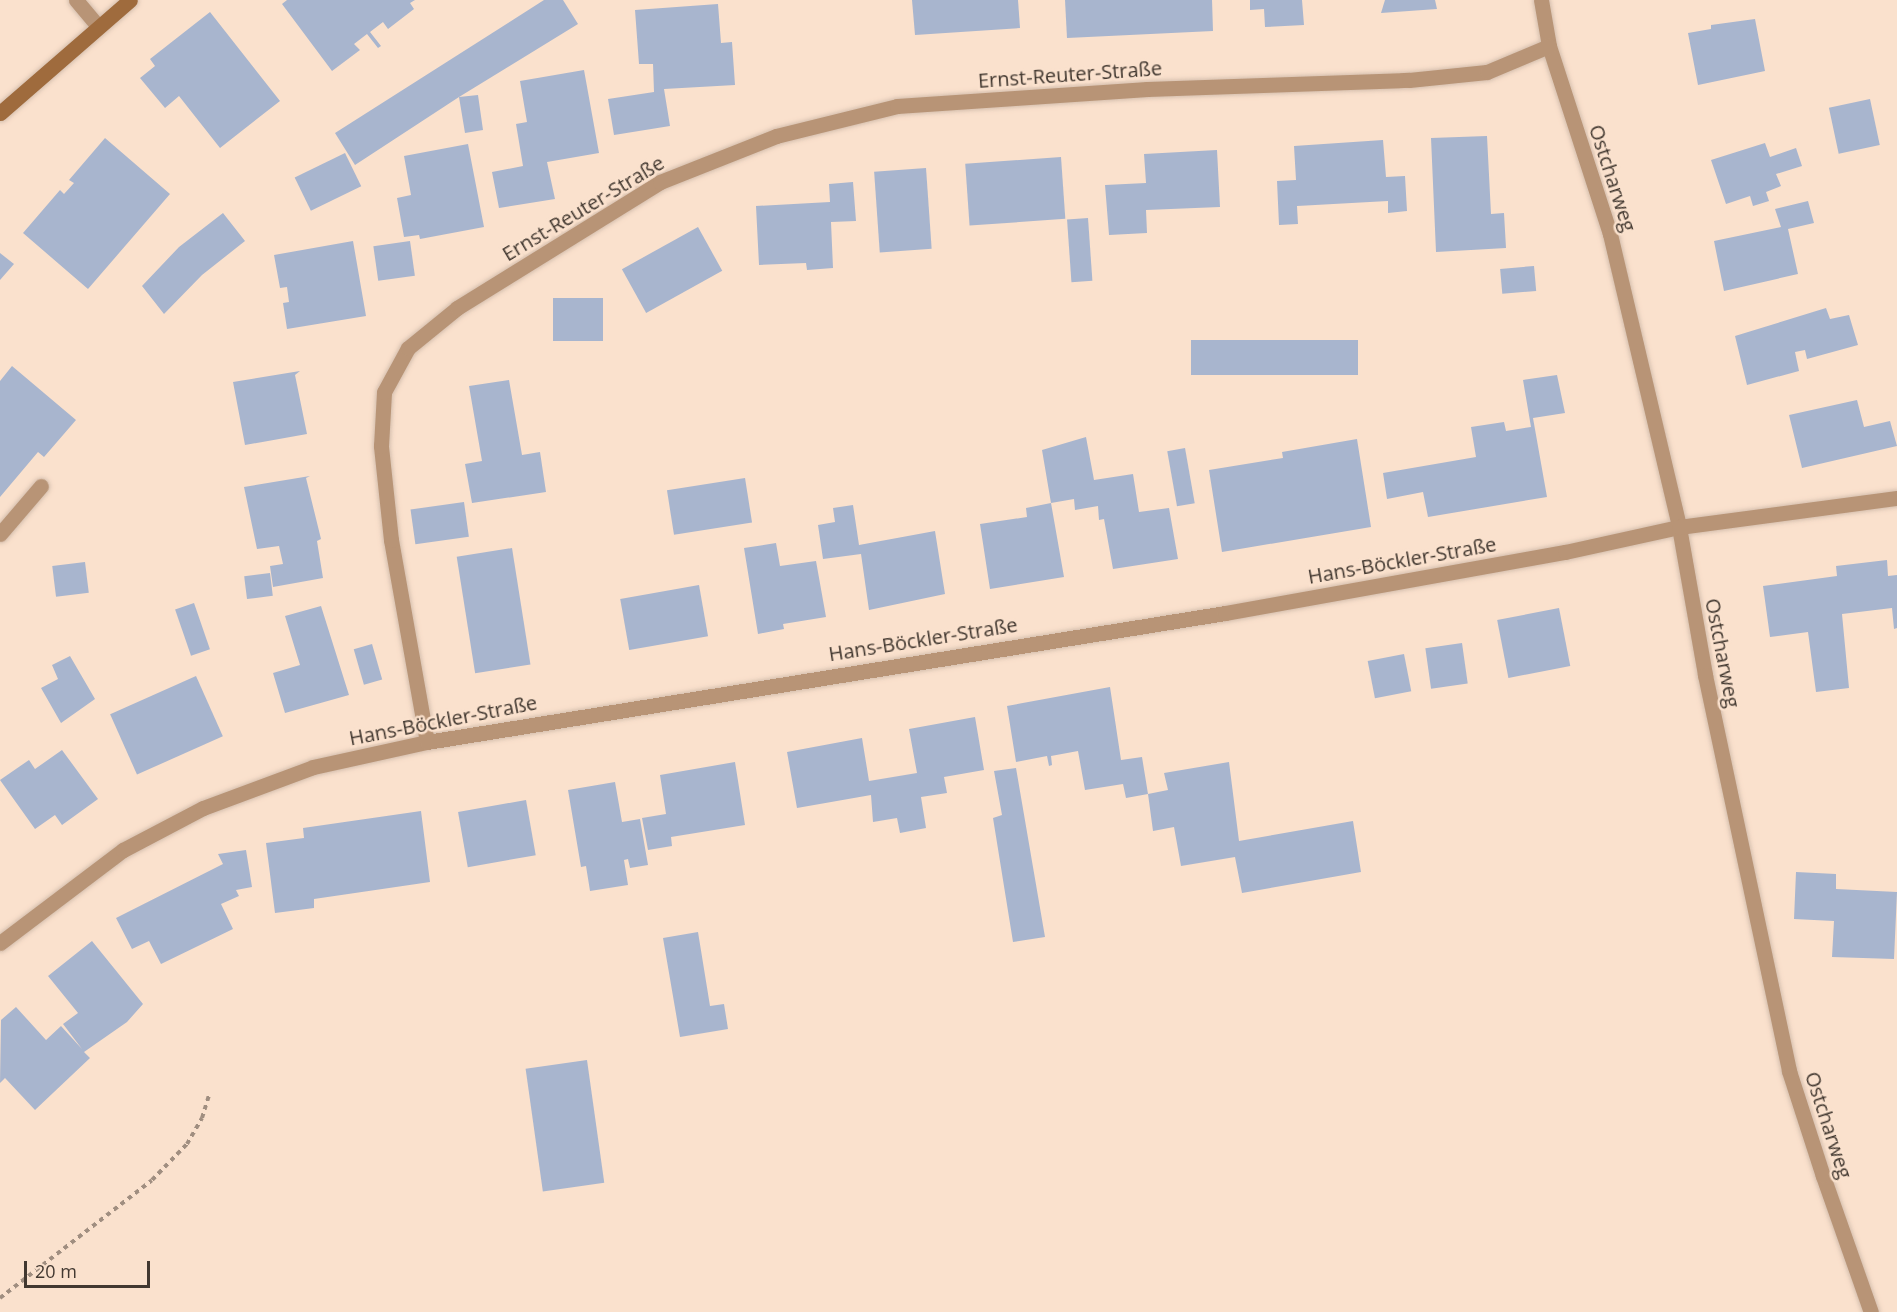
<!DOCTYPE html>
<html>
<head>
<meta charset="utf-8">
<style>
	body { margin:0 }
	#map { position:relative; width:1897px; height:1312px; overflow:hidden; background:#fae1cd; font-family:"Open Sans",sans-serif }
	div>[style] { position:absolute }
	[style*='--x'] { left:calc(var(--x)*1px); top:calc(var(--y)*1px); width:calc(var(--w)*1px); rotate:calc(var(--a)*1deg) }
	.building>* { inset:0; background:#a8b5ce; transform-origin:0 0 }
	.path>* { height:4px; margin-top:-2px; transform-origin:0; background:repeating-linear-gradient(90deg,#a08e80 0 4.5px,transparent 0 9px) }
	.roads { filter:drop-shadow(0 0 2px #d5bfae) drop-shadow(0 0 2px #d5bfae) }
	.lane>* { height:15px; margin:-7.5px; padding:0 7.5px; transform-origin:7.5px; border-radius:7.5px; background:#b89476 }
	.street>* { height:15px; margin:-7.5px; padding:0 7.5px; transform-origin:7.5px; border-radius:7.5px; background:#b89476 }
	.secondary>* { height:15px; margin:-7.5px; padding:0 7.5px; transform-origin:7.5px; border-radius:7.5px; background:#9f6b3d }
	span { translate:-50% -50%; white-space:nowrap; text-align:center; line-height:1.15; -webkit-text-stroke:5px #fae1cd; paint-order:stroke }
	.street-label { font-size:20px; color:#423830 }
	.scale { position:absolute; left:24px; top:1261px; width:126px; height:27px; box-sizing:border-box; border:3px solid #423830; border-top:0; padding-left:8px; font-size:18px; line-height:21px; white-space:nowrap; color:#423830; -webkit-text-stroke:4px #fae1cd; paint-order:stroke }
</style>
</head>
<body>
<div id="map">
	<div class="building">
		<i style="clip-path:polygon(287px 0,415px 0,410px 3px,414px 9px,388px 29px,383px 22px,370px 32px,381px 46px,378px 48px,367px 34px,354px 44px,360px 50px,332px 71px,282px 4px)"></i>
		<i style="clip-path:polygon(544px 0,563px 0,578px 24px,459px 97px,478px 95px,483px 130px,465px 133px,459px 97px,355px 165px,335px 133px)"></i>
		<i style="clip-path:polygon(912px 0,1018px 0,1020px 28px,915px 35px)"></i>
		<i style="clip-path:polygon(1065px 0,1212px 0,1213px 31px,1067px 38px)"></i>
		<i style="clip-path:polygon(1250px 0,1302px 0,1304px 25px,1265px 27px,1264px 9px,1250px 10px)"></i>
		<i style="clip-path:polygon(1385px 0,1435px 0,1437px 9px,1381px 13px)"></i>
		<i style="clip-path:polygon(718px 4px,721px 43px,732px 42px,735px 85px,664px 89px,670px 126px,614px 135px,608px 99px,654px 92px,653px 64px,639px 64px,635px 10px)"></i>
		<i style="clip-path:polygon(210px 12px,280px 101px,220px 148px,179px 96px,165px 108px,140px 78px,155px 66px,150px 59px)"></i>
		<i style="clip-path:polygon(1755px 19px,1765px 71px,1698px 85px,1688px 33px,1711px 29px,1711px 25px)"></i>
		<i style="clip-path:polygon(584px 70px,599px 153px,547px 162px,555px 199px,499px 208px,492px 172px,523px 166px,516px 124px,527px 122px,520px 81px)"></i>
		<i style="left:1870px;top:99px;width:47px;height:42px;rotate:78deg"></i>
		<i style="clip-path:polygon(1487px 136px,1491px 214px,1504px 213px,1506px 248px,1436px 252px,1431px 138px)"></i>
		<i style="clip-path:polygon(105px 138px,170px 194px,88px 289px,23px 233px,60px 190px,64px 194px,74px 183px,69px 180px)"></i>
		<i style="clip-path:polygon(1383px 140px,1386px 177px,1405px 176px,1407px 211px,1388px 213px,1388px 201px,1297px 206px,1298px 224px,1279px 225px,1277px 181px,1296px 180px,1294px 146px)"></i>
		<i style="clip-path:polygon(1765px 143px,1770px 157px,1796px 148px,1802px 166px,1776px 174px,1781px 186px,1766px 192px,1769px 201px,1753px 206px,1750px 196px,1726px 204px,1711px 160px)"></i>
		<i style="clip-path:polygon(468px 144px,484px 227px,420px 239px,419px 235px,404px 237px,397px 198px,411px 195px,404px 156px)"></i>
		<i style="clip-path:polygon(1217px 150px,1220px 207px,1146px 210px,1147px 233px,1109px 235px,1105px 185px,1146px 183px,1144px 154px)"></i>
		<i style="left:345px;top:153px;width:37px;height:56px;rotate:64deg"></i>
		<i style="left:1061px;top:157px;width:62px;height:96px;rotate:86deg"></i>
		<i style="left:926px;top:168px;width:81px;height:52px;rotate:86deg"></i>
		<i style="clip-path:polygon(853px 182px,856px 221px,831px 222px,833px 268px,807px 270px,806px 263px,759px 265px,756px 206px,830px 202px,829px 184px)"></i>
		<i style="clip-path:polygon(1808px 201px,1814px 223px,1788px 229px,1798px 274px,1724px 291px,1714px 241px,1781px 227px,1775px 209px)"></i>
		<i style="clip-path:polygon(223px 213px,245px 241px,202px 275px,164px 314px,142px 286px,179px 247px)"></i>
		<i style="left:1088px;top:218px;width:63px;height:21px;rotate:86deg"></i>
		<i style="left:698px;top:227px;width:50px;height:87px;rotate:61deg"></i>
		<i style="clip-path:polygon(353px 241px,366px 316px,287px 329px,283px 303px,289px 302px,287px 287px,280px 288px,274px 255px)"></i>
		<i style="left:410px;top:241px;width:35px;height:37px;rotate:82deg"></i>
		<i style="clip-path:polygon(0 253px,14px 264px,0 280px)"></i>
		<i style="left:1534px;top:266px;width:25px;height:34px;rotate:85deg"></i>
		<i style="left:603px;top:298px;width:43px;height:50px;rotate:90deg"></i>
		<i style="clip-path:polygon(1826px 308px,1830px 319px,1849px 315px,1858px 345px,1807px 359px,1805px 350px,1795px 352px,1799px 371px,1747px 385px,1735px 336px)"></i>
		<i style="left:1358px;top:340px;width:35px;height:167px;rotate:90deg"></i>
		<i style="clip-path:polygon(12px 366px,76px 420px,44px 457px,38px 452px,0 497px,0 381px)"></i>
		<i style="clip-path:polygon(300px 371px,295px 375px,307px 434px,245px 445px,233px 382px)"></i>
		<i style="clip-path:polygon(1557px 375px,1565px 413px,1533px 418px,1547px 497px,1428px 517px,1423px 492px,1387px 499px,1383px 473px,1476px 457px,1471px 427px,1504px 422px,1506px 431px,1531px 427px,1523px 380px)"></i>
		<i style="clip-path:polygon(509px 380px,522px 455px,540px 452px,546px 492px,472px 503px,465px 464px,482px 461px,469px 386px)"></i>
		<i style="clip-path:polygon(1857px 400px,1864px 427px,1890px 421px,1897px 446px,1802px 468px,1789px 415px)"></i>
		<i style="clip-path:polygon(1086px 437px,1094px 480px,1133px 474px,1139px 512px,1169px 508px,1178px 559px,1113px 569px,1104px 519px,1099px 520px,1098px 506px,1075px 510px,1074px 499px,1051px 503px,1042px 450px)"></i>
		<i style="clip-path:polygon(1357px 439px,1371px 527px,1222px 552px,1209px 470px,1283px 458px,1282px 452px)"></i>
		<i style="left:1185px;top:448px;width:56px;height:18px;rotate:80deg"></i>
		<i style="clip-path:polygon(310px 476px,306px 478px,321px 539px,317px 541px,323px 578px,273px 587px,270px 566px,283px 564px,279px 546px,257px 549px,244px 487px)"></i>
		<i style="left:745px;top:478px;width:45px;height:79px;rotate:81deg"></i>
		<i style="left:464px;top:502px;width:35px;height:54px;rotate:82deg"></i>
		<i style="clip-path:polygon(1051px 503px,1064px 577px,990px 589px,980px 524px,1027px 517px,1026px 508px)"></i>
		<i style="clip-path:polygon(853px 505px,859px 545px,935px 531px,945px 594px,869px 610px,861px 554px,823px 559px,818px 525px,835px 522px,833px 508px)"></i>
		<i style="clip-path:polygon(776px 543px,780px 566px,816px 561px,826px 617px,783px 624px,784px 629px,758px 634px,744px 548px)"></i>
		<i style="left:512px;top:548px;width:118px;height:56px;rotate:81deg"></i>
		<i style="clip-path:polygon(1887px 560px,1888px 576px,1897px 575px,1897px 628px,1894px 629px,1892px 608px,1842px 614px,1849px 688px,1816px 692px,1808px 632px,1770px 637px,1763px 586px,1837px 576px,1836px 566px)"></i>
		<i style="left:85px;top:562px;width:31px;height:33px;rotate:83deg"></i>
		<i style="left:270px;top:573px;width:23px;height:26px;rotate:83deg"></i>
		<i style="left:699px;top:585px;width:52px;height:80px;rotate:80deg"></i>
		<i style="left:194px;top:603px;width:49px;height:20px;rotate:71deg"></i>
		<i style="clip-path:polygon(321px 606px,349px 695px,285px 713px,273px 673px,300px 665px,285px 616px)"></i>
		<i style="left:1559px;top:608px;width:59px;height:63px;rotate:79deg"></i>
		<i style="left:1462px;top:643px;width:41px;height:37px;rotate:82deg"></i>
		<i style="left:372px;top:644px;width:37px;height:19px;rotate:74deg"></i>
		<i style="left:1404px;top:654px;width:38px;height:37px;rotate:79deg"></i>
		<i style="clip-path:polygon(70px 656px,95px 699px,61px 723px,41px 688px,58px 679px,52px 665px)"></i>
		<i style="left:196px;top:676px;width:66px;height:94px;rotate:66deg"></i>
		<i style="clip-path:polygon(1110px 687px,1121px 760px,1142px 757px,1148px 794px,1126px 798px,1123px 784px,1085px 790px,1078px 751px,1051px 756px,1052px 765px,1049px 766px,1047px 756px,1016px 762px,1007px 706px)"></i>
		<i style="clip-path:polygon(975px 717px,984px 770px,944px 777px,947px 793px,921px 797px,926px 828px,900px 833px,897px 818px,873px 822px,871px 795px,797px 808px,787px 752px,862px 738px,869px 781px,917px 773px,909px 729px)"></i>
		<i style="clip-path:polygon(62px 750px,98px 799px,62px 825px,55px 815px,35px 829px,0 780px,29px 760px,35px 769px)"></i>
		<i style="clip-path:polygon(735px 762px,745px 825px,671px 837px,672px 846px,648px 850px,642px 818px,666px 814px,660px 775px)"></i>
		<i style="clip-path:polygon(1229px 762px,1239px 841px,1353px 821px,1361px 872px,1242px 893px,1235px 857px,1181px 866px,1174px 827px,1153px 831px,1148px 794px,1168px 790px,1164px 773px)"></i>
		<i style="clip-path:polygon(1016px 768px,1045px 937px,1013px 942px,993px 818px,1002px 815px,994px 771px)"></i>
		<i style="clip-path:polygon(615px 782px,622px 822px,640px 819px,648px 865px,630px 868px,628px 859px,624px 860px,628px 885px,590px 891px,586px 866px,581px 867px,568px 790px)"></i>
		<i style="left:526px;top:800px;width:56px;height:69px;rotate:80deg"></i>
		<i style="clip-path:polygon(421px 811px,430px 882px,314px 899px,314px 908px,275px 913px,266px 843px,304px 838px,303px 828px)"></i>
		<i style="clip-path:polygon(246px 850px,252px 887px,236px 890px,239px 896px,221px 904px,233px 929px,161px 964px,149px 941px,132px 949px,116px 918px,223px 864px,218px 854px)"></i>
		<i style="clip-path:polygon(1796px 872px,1836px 874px,1836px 889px,1897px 892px,1894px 959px,1832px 957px,1834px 921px,1794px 919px)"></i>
		<i style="clip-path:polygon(698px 932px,710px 1006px,724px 1004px,728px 1029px,680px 1037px,663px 938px)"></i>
		<i style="clip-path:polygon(92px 941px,143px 1004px,127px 1022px,84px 1052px,90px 1058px,35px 1110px,5px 1078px,0 1083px,1px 1020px,16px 1007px,46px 1040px,61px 1026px,82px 1049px,63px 1024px,78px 1013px,48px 976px)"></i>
		<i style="left:587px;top:1060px;width:124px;height:62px;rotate:82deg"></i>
	</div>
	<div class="path">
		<i style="--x:0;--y:1298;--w:192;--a:-37.8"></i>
		<i style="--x:152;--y:1180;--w:50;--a:-45.8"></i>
		<i style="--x:187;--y:1144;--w:30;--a:-60"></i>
		<i style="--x:202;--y:1118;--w:24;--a:-73"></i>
	</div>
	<div class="roads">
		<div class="lane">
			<i style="--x:0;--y:534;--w:63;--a:-49.5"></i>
			<i style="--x:1823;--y:1176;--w:144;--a:70.6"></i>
		</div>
		<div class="street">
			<i style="--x:76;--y:0;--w:33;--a:50"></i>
			<i style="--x:1541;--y:0;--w:47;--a:80.1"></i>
			<i style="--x:1549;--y:46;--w:198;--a:72"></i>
			<i style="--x:1610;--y:234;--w:301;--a:76.7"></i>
			<i style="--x:1679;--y:527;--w:150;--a:80"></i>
			<i style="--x:1705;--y:675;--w:405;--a:78"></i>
			<i style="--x:1789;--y:1071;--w:110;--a:72.1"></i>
			<i style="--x:427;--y:742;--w:205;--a:-100.1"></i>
			<i style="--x:391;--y:540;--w:95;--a:-96.1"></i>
			<i style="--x:381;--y:446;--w:54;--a:-86.8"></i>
			<i style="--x:384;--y:392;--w:50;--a:-61.4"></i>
			<i style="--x:408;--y:348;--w:63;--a:-39.2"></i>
			<i style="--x:457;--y:308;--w:239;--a:-31.8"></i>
			<i style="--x:660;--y:182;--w:125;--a:-21.6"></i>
			<i style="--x:776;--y:136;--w:125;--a:-13.9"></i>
			<i style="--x:897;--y:106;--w:251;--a:-3.9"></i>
			<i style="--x:1147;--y:89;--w:262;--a:-2"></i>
			<i style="--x:1409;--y:80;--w:78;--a:-5.9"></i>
			<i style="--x:1487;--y:72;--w:67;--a:-22.8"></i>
			<i style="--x:0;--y:943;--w:154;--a:-37.1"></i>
			<i style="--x:123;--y:850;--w:90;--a:-27.7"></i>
			<i style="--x:203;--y:808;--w:117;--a:-20.4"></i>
			<i style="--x:313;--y:767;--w:117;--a:-12.4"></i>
			<i style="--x:427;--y:742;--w:808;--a:-9.18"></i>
			<i style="--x:1225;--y:613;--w:345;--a:-10.2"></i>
			<i style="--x:1565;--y:552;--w:117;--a:-12.4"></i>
			<i style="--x:1679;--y:527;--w:220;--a:-7.6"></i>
		</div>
		<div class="secondary">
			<i style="--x:0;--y:113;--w:172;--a:-41"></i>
		</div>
	</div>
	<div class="street-label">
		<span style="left:1070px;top:74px;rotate:-4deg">Ernst-Reuter-Straße</span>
		<span style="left:1613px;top:178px;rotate:72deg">Ostcharweg</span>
		<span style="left:583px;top:208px;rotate:-31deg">Ernst-Reuter-Straße</span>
		<span style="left:1402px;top:560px;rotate:-10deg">Hans-Böckler-Straße</span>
		<span style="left:923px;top:639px;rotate:-9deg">Hans-Böckler-Straße</span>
		<span style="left:1723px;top:653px;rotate:79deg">Ostcharweg</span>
		<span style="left:443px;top:720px;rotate:-11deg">Hans-Böckler-Straße</span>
		<span style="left:1829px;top:1125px;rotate:72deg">Ostcharweg</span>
	</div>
	<div class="scale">20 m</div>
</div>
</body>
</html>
